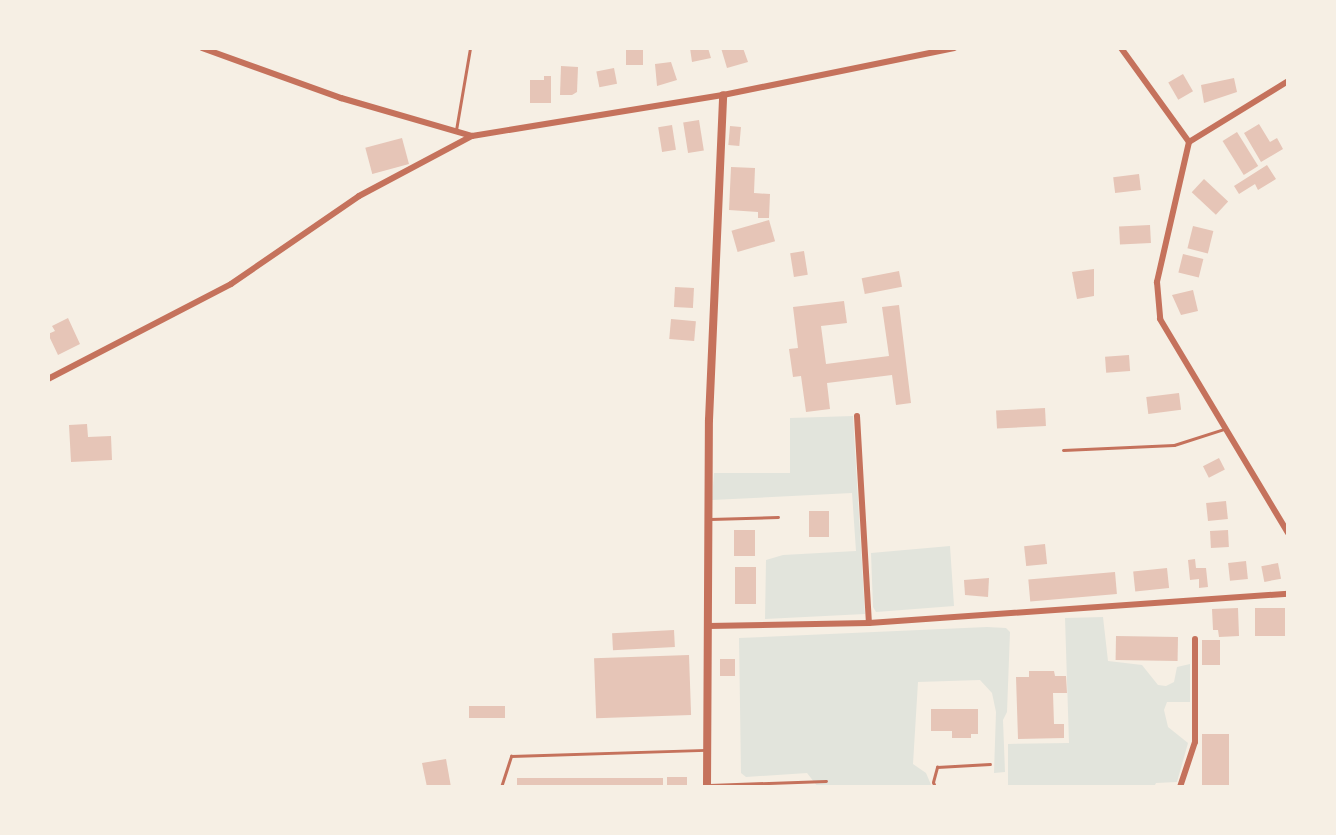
<!DOCTYPE html>
<html>
<head>
<meta charset="utf-8">
<style>
	body { margin:0 }
	#map { position:relative; width:1336px; height:835px; overflow:hidden; background:#f6efe4; font-family:Mulish,sans-serif }
	div>[style] { position:absolute }
	[style*='--x'] { left:calc(var(--x)*1px); top:calc(var(--y)*1px); width:calc(var(--w)*1px); rotate:calc(var(--a)*1deg) }
	.green>* { inset:0; background:#e2e4dc }
	.building>* { inset:0; background:#e6c5b7; transform-origin:0 0 }
	.service>* { height:3px; margin:-1.5px; padding:0 1.5px; transform-origin:1.5px; border-radius:1.5px; background:#c5725c }
	.minor>* { height:6px; margin:-3px; padding:0 3px; transform-origin:3px; border-radius:3px; background:#c5725c }
	.tertiary>* { height:8px; margin:-4px; padding:0 4px; transform-origin:4px; border-radius:4px; background:#c5725c }
	span { translate:-50% -50%; white-space:nowrap; text-align:center; line-height:1.15; -webkit-text-stroke:5px #f6efe4; paint-order:stroke }
	.frame { position:absolute; inset:0; border:50px solid #f6efe4; pointer-events:none }
</style>
</head>
<body>
<div id="map">
	<div class="green">
		<i style="clip-path:polygon(853px 416px,865px 614px,765px 619px,766px 560px,783px 555px,856px 551px,852px 493px,712px 500px,714px 473px,790px 473px,790px 418px)"></i>
		<i style="clip-path:polygon(950px 546px,954px 606px,876px 612px,873px 607px,871px 553px)"></i>
		<i style="clip-path:polygon(1103px 617px,1108px 661px,1142px 665px,1158px 685px,1166px 686px,1174px 682px,1177px 667px,1190px 664px,1190px 702px,1167px 702px,1164px 710px,1168px 727px,1188px 743px,1177px 782px,1156px 783px,1154px 787px,1008px 787px,1008px 744px,1069px 743px,1065px 618px)"></i>
		<i style="clip-path:polygon(987px 627px,1006px 628px,1010px 632px,1007px 712px,1003px 720px,1005px 772px,994px 773px,996px 712px,992px 693px,980px 680px,918px 682px,913px 764px,926px 773px,932px 787px,818px 787px,807px 773px,746px 777px,741px 773px,739px 638px)"></i>
	</div>
	<div class="building">
		<i style="left:626px;top:48px;width:17px;height:17px"></i>
		<i style="clip-path:polygon(690px 48px,708px 48px,711px 58px,692px 62px)"></i>
		<i style="clip-path:polygon(721px 48px,743px 48px,748px 62px,727px 68px)"></i>
		<i style="clip-path:polygon(671px 62px,677px 80px,657px 86px,655px 64px)"></i>
		<i style="clip-path:polygon(561px 66px,578px 67px,577px 92px,572px 95px,560px 95px)"></i>
		<i style="left:614px;top:68px;width:16px;height:18px;rotate:79deg"></i>
		<i style="left:1183px;top:74px;width:20px;height:17px;rotate:60deg"></i>
		<i style="clip-path:polygon(544px 76px,551px 76px,551px 103px,530px 103px,530px 80px,544px 80px)"></i>
		<i style="clip-path:polygon(1234px 78px,1237px 92px,1204px 103px,1201px 85px)"></i>
		<i style="left:699px;top:120px;width:31px;height:16px;rotate:81deg"></i>
		<i style="clip-path:polygon(1259px 124px,1270px 142px,1277px 138px,1283px 149px,1261px 162px,1244px 133px)"></i>
		<i style="left:672px;top:125px;width:25px;height:14px;rotate:81deg"></i>
		<i style="left:730px;top:126px;width:11px;height:19px;rotate:5deg"></i>
		<i style="left:1237px;top:132px;width:40px;height:17px;rotate:58deg"></i>
		<i style="left:402px;top:138px;width:27px;height:38px;rotate:75deg"></i>
		<i style="clip-path:polygon(1267px 165px,1276px 179px,1258px 190px,1255px 184px,1239px 194px,1234px 186px)"></i>
		<i style="clip-path:polygon(731px 167px,755px 168px,754px 193px,770px 194px,769px 218px,758px 218px,758px 212px,729px 210px)"></i>
		<i style="left:1139px;top:174px;width:16px;height:26px;rotate:83deg"></i>
		<i style="left:1204px;top:179px;width:33px;height:18px;rotate:43deg"></i>
		<i style="left:769px;top:220px;width:22px;height:39px;rotate:74deg"></i>
		<i style="left:1150px;top:225px;width:18px;height:31px;rotate:87deg"></i>
		<i style="left:1193px;top:226px;width:21px;height:23px;rotate:14deg"></i>
		<i style="left:804px;top:251px;width:24px;height:14px;rotate:81deg"></i>
		<i style="left:1183px;top:254px;width:21px;height:19px;rotate:14deg"></i>
		<i style="clip-path:polygon(1094px 269px,1094px 296px,1077px 299px,1072px 272px)"></i>
		<i style="left:899px;top:271px;width:16px;height:38px;rotate:79deg"></i>
		<i style="left:675px;top:287px;width:19px;height:20px;rotate:3deg"></i>
		<i style="clip-path:polygon(1193px 290px,1198px 311px,1181px 315px,1172px 295px)"></i>
		<i style="clip-path:polygon(844px 301px,847px 323px,821px 326px,826px 364px,889px 356px,882px 307px,899px 305px,911px 403px,896px 405px,892px 375px,827px 383px,830px 409px,806px 412px,801px 376px,793px 377px,789px 349px,798px 348px,793px 307px)"></i>
		<i style="clip-path:polygon(68px 318px,80px 344px,58px 355px,48px 334px,55px 331px,52px 326px)"></i>
		<i style="left:671px;top:319px;width:25px;height:20px;rotate:5deg"></i>
		<i style="left:1129px;top:355px;width:16px;height:24px;rotate:86deg"></i>
		<i style="left:1179px;top:393px;width:17px;height:33px;rotate:83deg"></i>
		<i style="left:1045px;top:408px;width:18px;height:49px;rotate:87deg"></i>
		<i style="clip-path:polygon(87px 424px,88px 437px,111px 436px,112px 460px,71px 462px,69px 425px)"></i>
		<i style="left:1219px;top:458px;width:13px;height:18px;rotate:63deg"></i>
		<i style="left:1226px;top:501px;width:18px;height:20px;rotate:84deg"></i>
		<i style="left:809px;top:511px;width:20px;height:26px"></i>
		<i style="left:734px;top:530px;width:21px;height:26px"></i>
		<i style="left:1228px;top:530px;width:17px;height:18px;rotate:87deg"></i>
		<i style="left:1045px;top:544px;width:20px;height:21px;rotate:84deg"></i>
		<i style="clip-path:polygon(1195px 559px,1196px 568px,1206px 568px,1208px 587px,1199px 588px,1199px 579px,1190px 580px,1188px 560px)"></i>
		<i style="left:1246px;top:561px;width:18px;height:18px;rotate:84deg"></i>
		<i style="left:1278px;top:563px;width:16px;height:17px;rotate:79deg"></i>
		<i style="left:735px;top:567px;width:21px;height:37px"></i>
		<i style="left:1167px;top:568px;width:20px;height:34px;rotate:84deg"></i>
		<i style="left:1115px;top:572px;width:22px;height:87px;rotate:85deg"></i>
		<i style="clip-path:polygon(989px 578px,988px 597px,965px 595px,964px 580px)"></i>
		<i style="clip-path:polygon(1238px 608px,1239px 636px,1219px 637px,1218px 630px,1213px 630px,1212px 609px)"></i>
		<i style="left:1285px;top:608px;width:28px;height:30px;rotate:90deg"></i>
		<i style="left:674px;top:630px;width:17px;height:62px;rotate:87deg"></i>
		<i style="left:1116px;top:636px;width:62px;height:24px;rotate:1deg"></i>
		<i style="left:1202px;top:640px;width:18px;height:25px"></i>
		<i style="left:689px;top:655px;width:60px;height:95px;rotate:88deg"></i>
		<i style="left:720px;top:659px;width:15px;height:17px"></i>
		<i style="clip-path:polygon(1029px 671px,1054px 671px,1055px 676px,1066px 676px,1067px 693px,1053px 693px,1054px 724px,1064px 724px,1064px 738px,1018px 739px,1016px 677px,1029px 677px)"></i>
		<i style="left:505px;top:706px;width:12px;height:36px;rotate:90deg"></i>
		<i style="clip-path:polygon(931px 709px,978px 709px,978px 734px,971px 734px,971px 738px,952px 738px,952px 731px,931px 731px)"></i>
		<i style="left:1202px;top:734px;width:27px;height:53px"></i>
		<i style="clip-path:polygon(446px 759px,451px 787px,427px 787px,422px 763px)"></i>
		<i style="left:687px;top:777px;width:10px;height:20px;rotate:90deg"></i>
		<i style="left:663px;top:778px;width:9px;height:146px;rotate:90deg"></i>
	</div>
	<div class="service">
		<i style="--x:456;--y:130;--w:83;--a:-80.3"></i>
		<i style="--x:1063;--y:450;--w:111;--a:-2.6"></i>
		<i style="--x:1174;--y:445;--w:52;--a:-17.7"></i>
		<i style="--x:710;--y:519;--w:68;--a:-1.7"></i>
		<i style="--x:709;--y:785;--w:117;--a:-2"></i>
		<i style="--x:501;--y:787;--w:33;--a:-72"></i>
		<i style="--x:511;--y:756;--w:195;--a:-1.8"></i>
		<i style="--x:935;--y:787;--w:5;--a:-112"></i>
		<i style="--x:933;--y:782;--w:16;--a:-75"></i>
		<i style="--x:937;--y:767;--w:53;--a:-3.2"></i>
	</div>
	<div class="minor">
		<i style="--x:202;--y:48;--w:148;--a:19.8"></i>
		<i style="--x:341;--y:98;--w:136;--a:16.2"></i>
		<i style="--x:472;--y:136;--w:254;--a:-9.3"></i>
		<i style="--x:723;--y:95;--w:236;--a:-11.5"></i>
		<i style="--x:1121;--y:48;--w:116;--a:54.1"></i>
		<i style="--x:1189;--y:142;--w:144;--a:102.9"></i>
		<i style="--x:1157;--y:282;--w:37;--a:85"></i>
		<i style="--x:1160;--y:319;--w:249;--a:59.1"></i>
		<i style="--x:1189;--y:142;--w:116;--a:-31.6"></i>
		<i style="--x:48;--y:379;--w:206;--a:-27.4"></i>
		<i style="--x:231;--y:284;--w:155;--a:-34.5"></i>
		<i style="--x:359;--y:196;--w:128;--a:-28"></i>
		<i style="--x:857;--y:416;--w:207;--a:86.7"></i>
		<i style="--x:708;--y:626;--w:161;--a:-1.1"></i>
		<i style="--x:869;--y:623;--w:420;--a:-4"></i>
		<i style="--x:1180;--y:787;--w:47;--a:-71.6"></i>
		<i style="--x:1195;--y:742;--w:103;--a:-90"></i>
	</div>
	<div class="tertiary">
		<i style="--x:707;--y:787;--w:367;--a:-89.7"></i>
		<i style="--x:709;--y:420;--w:325;--a:-87.5"></i>
	</div>
	<div class="frame"></div>
</div>
</body>
</html>
